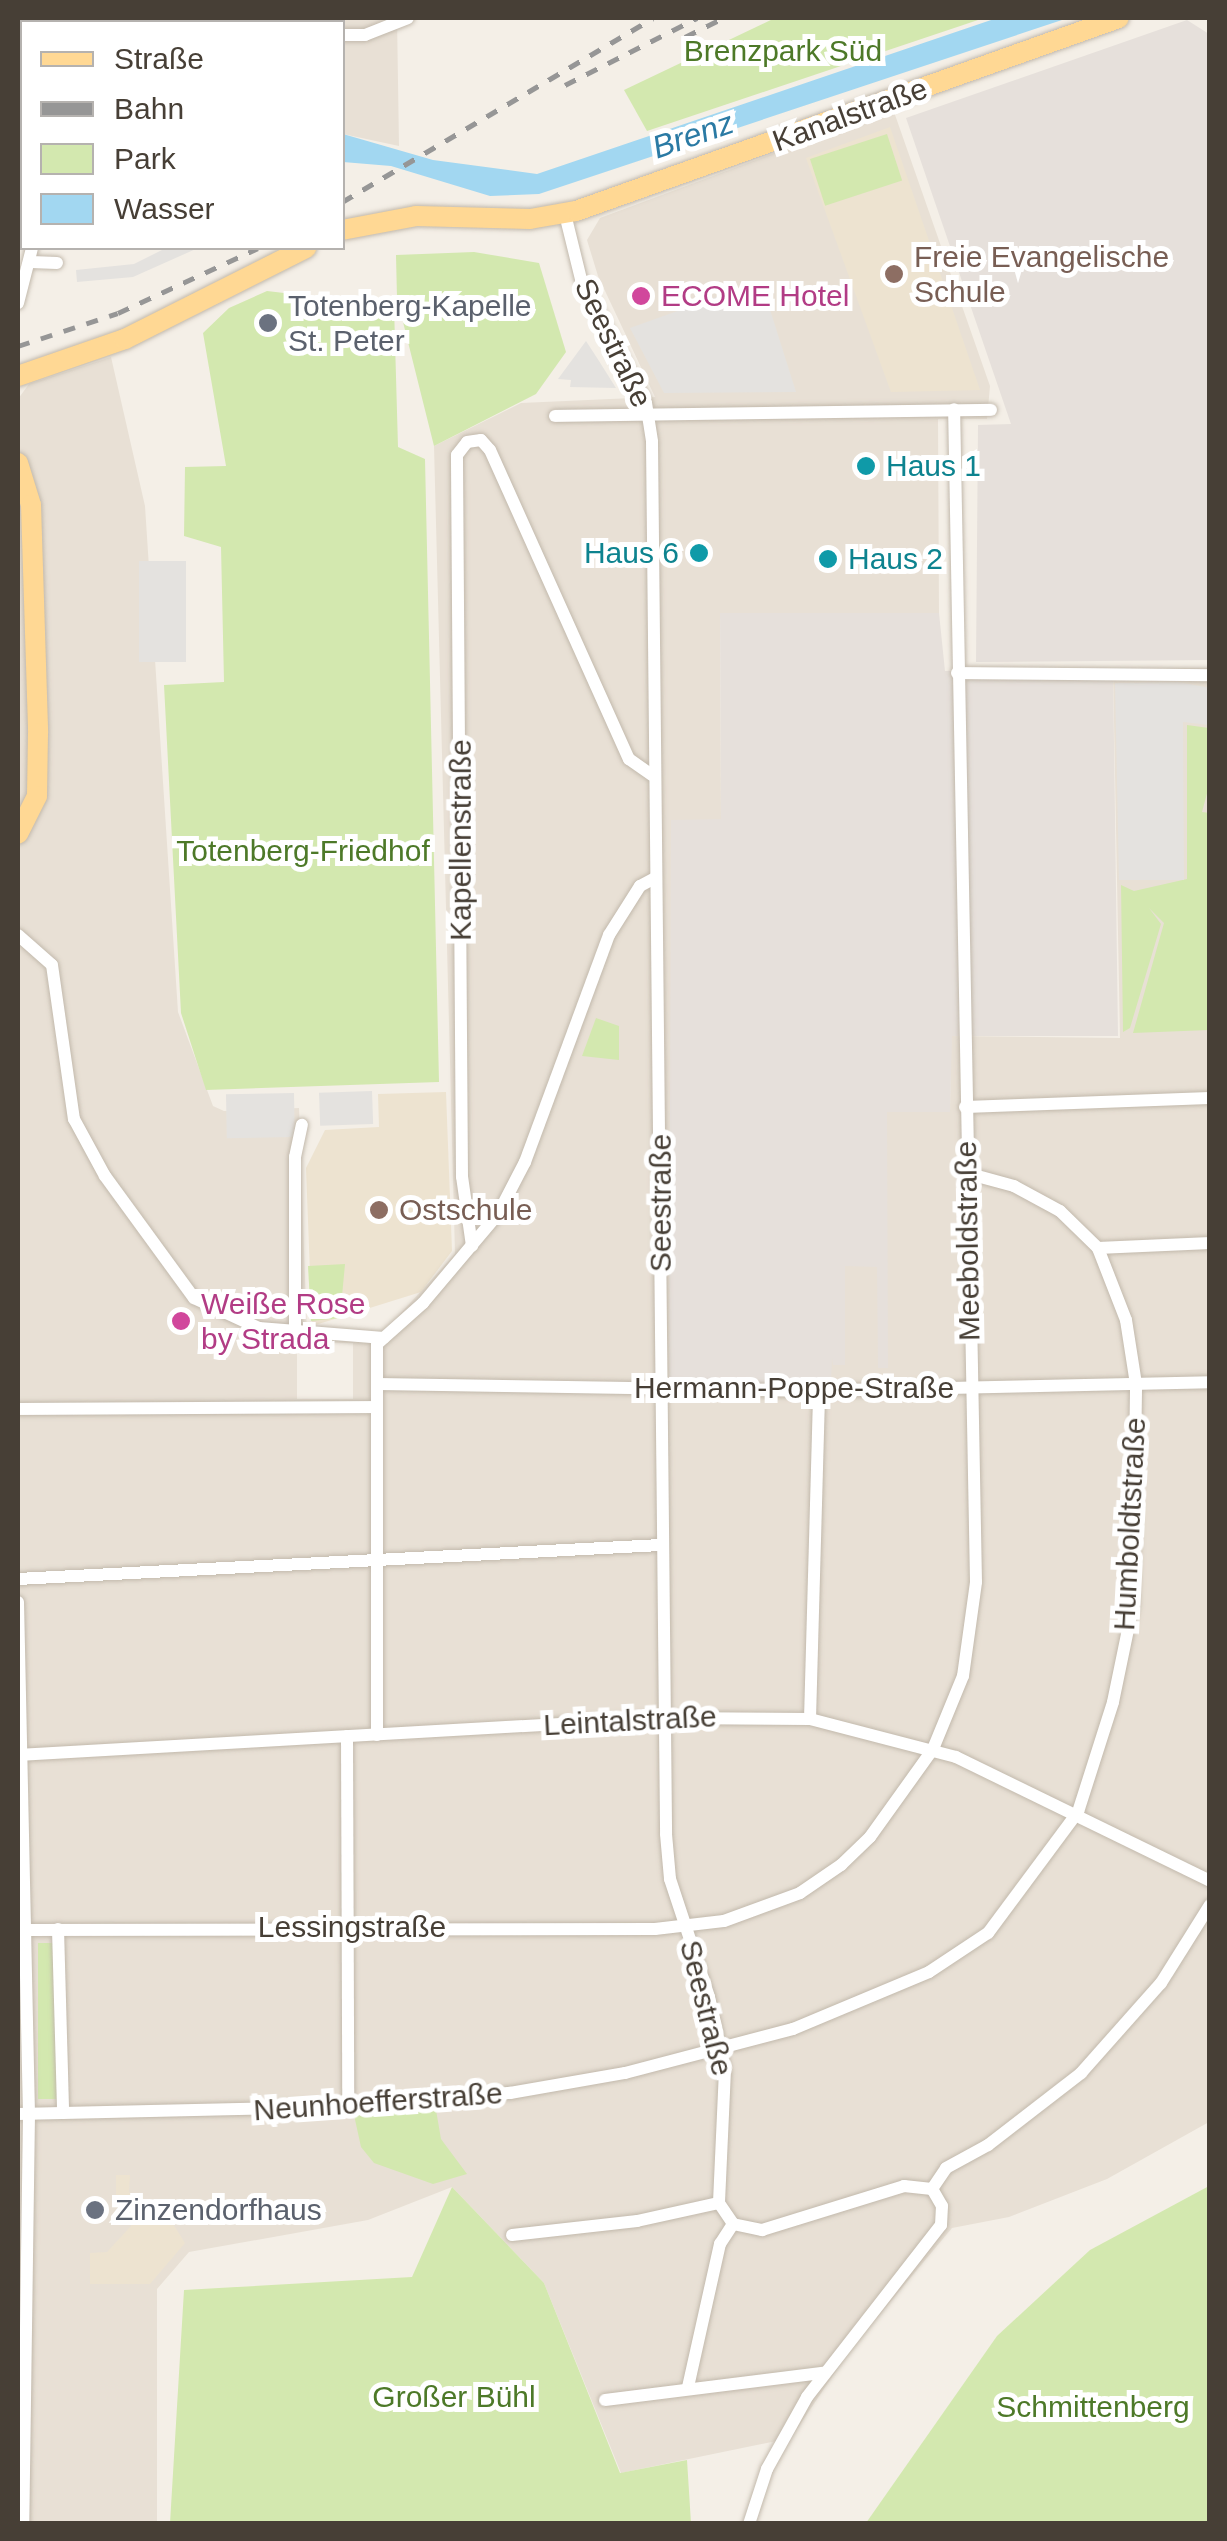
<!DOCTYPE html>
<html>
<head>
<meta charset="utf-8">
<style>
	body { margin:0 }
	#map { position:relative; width:1227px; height:2541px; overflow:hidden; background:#f4efe7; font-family:Arial,sans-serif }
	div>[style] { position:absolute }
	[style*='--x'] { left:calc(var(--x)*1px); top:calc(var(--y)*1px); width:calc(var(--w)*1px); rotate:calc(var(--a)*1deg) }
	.residential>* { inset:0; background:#e8e0d5 }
	.industrial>* { inset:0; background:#e6e0db }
	.education>* { inset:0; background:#ede3d0 }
	.green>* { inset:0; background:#d3e8af; transform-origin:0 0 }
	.parking>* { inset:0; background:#e4e2df; transform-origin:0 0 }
	.water>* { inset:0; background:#a2d7f1 }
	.roads { filter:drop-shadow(0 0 2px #c2b9ac) drop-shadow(0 0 2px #c2b9ac) }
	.street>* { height:12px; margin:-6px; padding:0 6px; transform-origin:6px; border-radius:6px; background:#fff }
	.primary>* { height:20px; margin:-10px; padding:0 10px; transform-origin:10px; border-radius:10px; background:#ffd894 }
	.rail>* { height:5px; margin-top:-2.5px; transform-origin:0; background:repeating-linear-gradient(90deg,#969696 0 12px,transparent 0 24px) }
	.dots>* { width:28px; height:28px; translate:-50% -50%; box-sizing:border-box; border:5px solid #fff; border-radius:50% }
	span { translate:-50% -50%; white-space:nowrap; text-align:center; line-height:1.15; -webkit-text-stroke:10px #fff; paint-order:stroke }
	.park-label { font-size:30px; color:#4d7928 }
	.street-label { font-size:30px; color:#473f36 }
	.education-label { font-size:30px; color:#785e54 }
	.left { translate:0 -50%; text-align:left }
	.hotel-label { font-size:30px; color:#b23c85 }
	.worship-label { font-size:30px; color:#5b616d }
	.culture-label { font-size:30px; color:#0d838f }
	.right { translate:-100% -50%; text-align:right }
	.water-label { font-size:32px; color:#2a7aa4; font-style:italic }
	.frame { position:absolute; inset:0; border:20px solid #473f36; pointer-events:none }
	.legend { position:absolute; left:20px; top:20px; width:325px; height:230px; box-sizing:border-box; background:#fff; border:2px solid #b5b2af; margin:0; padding:12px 18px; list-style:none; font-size:30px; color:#473f36 }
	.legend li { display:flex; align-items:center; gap:20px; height:50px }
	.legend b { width:50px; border:2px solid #b5b2af }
</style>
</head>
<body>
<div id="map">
	<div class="residential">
		<i style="clip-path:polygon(18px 18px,397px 18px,399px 146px,343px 134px,342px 22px,22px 22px,22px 160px,18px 159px)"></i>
		<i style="clip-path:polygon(evenodd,893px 109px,990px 386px,987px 419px,938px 419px,939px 613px,720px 614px,721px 820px,671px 821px,832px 1251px,887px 1112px,950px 1112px,951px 1036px,1120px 1038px,1113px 669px,1209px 668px,1209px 2122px,1107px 2179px,1009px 2217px,952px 2228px,850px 2350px,791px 2438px,621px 2473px,544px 2283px,452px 2187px,368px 2220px,189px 2252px,157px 2289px,157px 2523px,18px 2523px,18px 399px,29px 384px,111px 357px,145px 506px,178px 1012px,213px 1106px,224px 1111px,299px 1108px,307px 1335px,380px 1336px,455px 1254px,434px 446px,521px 403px,655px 397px,598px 276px,587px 240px,600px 218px,893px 109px,297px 1342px,353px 1343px,353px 1399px,297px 1399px,297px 1342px)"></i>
	</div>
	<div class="industrial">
		<i style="clip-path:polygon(1187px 20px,1209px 34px,1209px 660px,976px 662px,978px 425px,1011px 424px,906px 118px)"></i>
		<i style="clip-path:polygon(720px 613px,939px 613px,945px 671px,1113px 669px,1118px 1036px,952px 1036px,950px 1112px,887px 1112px,888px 1368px,878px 1368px,877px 1267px,845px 1266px,845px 1365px,833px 1365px,832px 1358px,831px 1383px,669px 1385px,671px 820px,721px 819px)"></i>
	</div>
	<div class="education">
		<i style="clip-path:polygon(890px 127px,980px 390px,891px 392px,806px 158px)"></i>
		<i style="clip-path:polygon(446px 1092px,452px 1251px,421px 1292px,312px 1326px,306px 1168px,325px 1130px,379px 1127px,378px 1094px)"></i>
		<i style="clip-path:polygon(116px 2175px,130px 2175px,129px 2192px,139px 2202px,160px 2203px,185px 2243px,150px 2284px,90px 2284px,90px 2253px,107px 2252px,131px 2226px,130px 2205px,116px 2204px)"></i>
	</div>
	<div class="green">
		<i style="clip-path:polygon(775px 18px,984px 18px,647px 131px,624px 90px)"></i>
		<i style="left:887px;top:134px;width:49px;height:81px;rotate:72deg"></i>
		<i style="clip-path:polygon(474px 252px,539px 263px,566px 352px,536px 394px,434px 446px,397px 298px,396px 255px)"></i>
		<i style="clip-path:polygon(267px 291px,394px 306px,398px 447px,425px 459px,439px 1082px,206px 1090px,181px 1013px,164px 685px,224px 682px,221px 547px,184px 536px,185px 467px,226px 466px,203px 333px,229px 308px)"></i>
		<i style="clip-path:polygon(1187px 725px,1209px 728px,1209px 786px,1202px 812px,1210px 813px,1209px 1030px,1133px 1033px,1164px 923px,1149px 908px,1161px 924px,1130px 1028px,1123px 1032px,1121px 885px,1134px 891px,1187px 879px)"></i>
		<i style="clip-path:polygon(596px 1018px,619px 1026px,619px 1060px,582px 1056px)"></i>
		<i style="clip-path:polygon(345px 1264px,340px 1318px,311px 1321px,308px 1266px)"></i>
		<i style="left:38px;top:1943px;width:19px;height:156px"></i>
		<i style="clip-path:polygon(436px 2110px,441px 2139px,467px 2174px,433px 2184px,374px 2163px,361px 2147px,354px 2115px)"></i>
		<i style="clip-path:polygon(1209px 2186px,1209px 2523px,866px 2523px,997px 2336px,1090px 2250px)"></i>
		<i style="clip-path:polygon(452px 2187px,544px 2283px,620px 2473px,687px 2460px,691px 2523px,170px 2523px,184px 2290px,412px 2277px)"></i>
	</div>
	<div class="parking">
		<i style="clip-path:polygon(166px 248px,198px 248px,133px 277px,77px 282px,76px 270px,134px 264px)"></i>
		<i style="clip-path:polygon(761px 281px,796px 392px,664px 393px,630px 328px)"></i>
		<i style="clip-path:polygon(586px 341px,599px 361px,616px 388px,570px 387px,571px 380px,558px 379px)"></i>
		<i style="left:139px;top:561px;width:47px;height:101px"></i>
		<i style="clip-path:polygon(1179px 682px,1210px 688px,1209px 725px,1183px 722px,1184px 880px,1119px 880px,1115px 683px)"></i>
		<i style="left:372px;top:1091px;width:33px;height:53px;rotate:88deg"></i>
		<i style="left:294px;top:1093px;width:44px;height:68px;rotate:89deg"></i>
	</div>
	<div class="water">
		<i style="clip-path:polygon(997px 18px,1068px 18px,539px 194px,490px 196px,391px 166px,343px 162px,343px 134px,433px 160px,537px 174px)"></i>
	</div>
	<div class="roads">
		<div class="street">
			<i style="--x:342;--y:35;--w:23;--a:0"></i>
			<i style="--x:365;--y:35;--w:46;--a:-21.6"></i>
			<i style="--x:18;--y:155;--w:5;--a:37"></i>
			<i style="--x:565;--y:214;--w:67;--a:76.2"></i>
			<i style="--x:581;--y:279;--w:140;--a:62.3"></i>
			<i style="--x:646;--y:403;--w:39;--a:81"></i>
			<i style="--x:652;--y:442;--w:1392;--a:89.42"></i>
			<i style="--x:666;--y:1834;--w:45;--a:84.9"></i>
			<i style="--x:670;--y:1879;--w:124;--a:71.7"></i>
			<i style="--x:709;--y:1997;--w:75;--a:77.6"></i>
			<i style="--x:725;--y:2070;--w:133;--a:92.6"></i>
			<i style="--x:719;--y:2203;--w:25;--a:56"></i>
			<i style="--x:733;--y:2224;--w:30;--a:12"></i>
			<i style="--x:762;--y:2230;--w:149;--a:-17.2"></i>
			<i style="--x:904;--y:2186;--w:28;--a:6"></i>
			<i style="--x:31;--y:262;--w:26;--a:2"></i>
			<i style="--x:18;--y:303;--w:57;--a:-75.7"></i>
			<i style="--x:555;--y:416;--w:436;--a:-0.8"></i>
			<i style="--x:957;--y:673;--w:253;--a:0.5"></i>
			<i style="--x:18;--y:935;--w:45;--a:41.4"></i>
			<i style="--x:52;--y:965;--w:156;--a:81.9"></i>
			<i style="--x:74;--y:1119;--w:65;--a:61.5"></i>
			<i style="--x:105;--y:1176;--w:151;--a:53.9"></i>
			<i style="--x:194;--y:1298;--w:72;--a:24.8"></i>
			<i style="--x:259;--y:1328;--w:125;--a:4.6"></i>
			<i style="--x:965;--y:1107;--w:245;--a:-2.1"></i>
			<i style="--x:472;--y:1246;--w:70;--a:-98.2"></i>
			<i style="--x:462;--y:1177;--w:722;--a:-90.4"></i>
			<i style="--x:457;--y:455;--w:16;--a:-52"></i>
			<i style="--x:467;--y:442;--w:14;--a:-8"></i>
			<i style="--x:481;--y:440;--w:13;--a:48"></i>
			<i style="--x:490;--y:450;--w:339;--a:65.8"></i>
			<i style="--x:629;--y:759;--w:28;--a:35"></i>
			<i style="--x:1098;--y:1248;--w:112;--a:-2.6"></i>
			<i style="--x:295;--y:1328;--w:171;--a:-90"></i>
			<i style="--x:295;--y:1157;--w:33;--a:-78"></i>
			<i style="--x:378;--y:1384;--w:441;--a:0.9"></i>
			<i style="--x:819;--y:1391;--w:391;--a:-1.3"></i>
			<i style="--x:18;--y:1409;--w:359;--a:-0.3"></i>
			<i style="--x:18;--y:1579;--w:644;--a:-3.03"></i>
			<i style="--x:18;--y:1602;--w:512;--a:88.77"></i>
			<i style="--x:29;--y:2114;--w:410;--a:90.8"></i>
			<i style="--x:810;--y:1719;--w:328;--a:-88.4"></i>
			<i style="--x:377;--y:1735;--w:391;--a:-90"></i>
			<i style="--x:377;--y:1344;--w:62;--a:-41.7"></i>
			<i style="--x:423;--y:1303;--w:116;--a:-49.9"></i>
			<i style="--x:498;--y:1214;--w:59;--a:-62.6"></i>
			<i style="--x:525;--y:1162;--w:242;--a:-69.7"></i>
			<i style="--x:609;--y:935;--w:58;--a:-57.7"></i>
			<i style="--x:640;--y:886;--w:17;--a:-28"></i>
			<i style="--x:347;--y:1736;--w:371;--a:89.8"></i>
			<i style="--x:18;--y:1755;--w:647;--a:-3.28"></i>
			<i style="--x:664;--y:1718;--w:146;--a:0.4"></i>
			<i style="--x:810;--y:1719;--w:151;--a:14.6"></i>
			<i style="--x:956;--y:1757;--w:283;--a:26"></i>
			<i style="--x:58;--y:1929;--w:184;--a:88.4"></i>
			<i style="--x:18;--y:1930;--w:637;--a:-0.09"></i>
			<i style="--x:655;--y:1929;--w:69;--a:-6.6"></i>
			<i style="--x:724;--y:1921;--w:81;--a:-20.2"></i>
			<i style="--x:800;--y:1893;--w:50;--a:-34.3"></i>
			<i style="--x:841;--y:1865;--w:40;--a:-44"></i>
			<i style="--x:870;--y:1837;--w:108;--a:-54.4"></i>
			<i style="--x:933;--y:1749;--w:79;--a:-67.7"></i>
			<i style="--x:963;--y:1676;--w:95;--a:-82.1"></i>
			<i style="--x:976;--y:1582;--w:1173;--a:-91.07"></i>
			<i style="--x:18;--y:2114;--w:342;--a:-1.3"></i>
			<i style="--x:360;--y:2106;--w:151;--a:-5"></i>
			<i style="--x:510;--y:2093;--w:117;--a:-9.9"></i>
			<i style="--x:625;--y:2073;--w:174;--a:-14.7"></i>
			<i style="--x:793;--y:2029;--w:147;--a:-22.7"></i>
			<i style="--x:929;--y:1972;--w:71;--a:-33.5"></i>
			<i style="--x:988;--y:1933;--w:151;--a:-53.4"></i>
			<i style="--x:1078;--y:1812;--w:115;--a:-72.3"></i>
			<i style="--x:1113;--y:1702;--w:99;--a:-78.3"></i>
			<i style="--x:1133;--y:1605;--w:221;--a:-89.2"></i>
			<i style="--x:1136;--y:1384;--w:65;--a:-98.9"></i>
			<i style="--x:1126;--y:1320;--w:77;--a:-111.3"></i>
			<i style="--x:1098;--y:1248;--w:53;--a:-135.8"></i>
			<i style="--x:1060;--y:1211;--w:52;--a:-151.5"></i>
			<i style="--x:1014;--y:1186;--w:50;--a:-164.8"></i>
			<i style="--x:932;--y:2189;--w:25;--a:-56"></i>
			<i style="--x:946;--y:2168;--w:48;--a:-28.7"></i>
			<i style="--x:988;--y:2145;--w:118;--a:-37.7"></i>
			<i style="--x:1081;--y:2073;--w:120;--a:-48.4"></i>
			<i style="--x:1161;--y:1983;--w:92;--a:-57.9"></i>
			<i style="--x:512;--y:2235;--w:126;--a:-6.4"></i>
			<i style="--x:637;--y:2221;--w:84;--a:-12.4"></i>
			<i style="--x:688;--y:2387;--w:147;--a:-77.4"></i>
			<i style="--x:720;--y:2244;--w:24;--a:-57"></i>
			<i style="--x:605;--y:2400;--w:220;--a:-7.1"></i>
			<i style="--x:749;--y:2524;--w:58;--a:-71.9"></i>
			<i style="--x:767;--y:2469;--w:82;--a:-60.9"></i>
			<i style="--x:807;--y:2397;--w:218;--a:-52.1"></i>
			<i style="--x:941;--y:2225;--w:19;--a:-87"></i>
			<i style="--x:942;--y:2206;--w:20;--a:-120"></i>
		</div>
		<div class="primary">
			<i style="--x:61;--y:22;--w:4;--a:-76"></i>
			<i style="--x:187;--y:22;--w:6;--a:-45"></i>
			<i style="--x:18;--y:188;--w:8;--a:-60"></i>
			<i style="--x:18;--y:224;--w:6;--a:-51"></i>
			<i style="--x:342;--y:230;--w:75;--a:-10.7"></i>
			<i style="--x:416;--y:216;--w:114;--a:1.5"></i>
			<i style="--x:530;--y:219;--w:47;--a:-9.9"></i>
			<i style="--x:576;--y:211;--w:576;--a:-19.57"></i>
			<i style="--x:18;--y:376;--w:113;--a:-19.1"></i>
			<i style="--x:125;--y:339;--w:203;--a:-26.7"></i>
			<i style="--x:18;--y:463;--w:44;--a:72.8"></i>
			<i style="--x:31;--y:505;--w:228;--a:88.2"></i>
			<i style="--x:38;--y:733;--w:63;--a:90.9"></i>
			<i style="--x:37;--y:796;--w:42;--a:116.6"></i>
		</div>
	</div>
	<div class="rail">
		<i style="--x:685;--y:37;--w:42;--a:-26.6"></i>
		<i style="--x:565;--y:85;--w:148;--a:-26.9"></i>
		<i style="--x:342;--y:202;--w:361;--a:-30.6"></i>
		<i style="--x:18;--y:346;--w:105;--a:-18.3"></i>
		<i style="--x:118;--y:313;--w:154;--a:-24.9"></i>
	</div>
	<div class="dots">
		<i style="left:894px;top:274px;background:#8d6e63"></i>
		<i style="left:641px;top:296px;background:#d1479c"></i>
		<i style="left:268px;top:323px;background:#6b7280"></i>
		<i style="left:866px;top:466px;background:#0f9aa8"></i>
		<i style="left:699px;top:553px;background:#0f9aa8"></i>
		<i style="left:828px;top:559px;background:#0f9aa8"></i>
		<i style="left:379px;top:1210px;background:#8d6e63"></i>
		<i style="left:181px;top:1321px;background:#d1479c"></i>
		<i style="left:95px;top:2210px;background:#6b7280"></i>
	</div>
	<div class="park-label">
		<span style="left:783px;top:51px">Brenzpark Süd</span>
		<span style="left:303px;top:851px">Totenberg-Friedhof</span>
		<span style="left:454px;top:2397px">Großer Bühl</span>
		<span style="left:1093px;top:2407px">Schmittenberg</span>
	</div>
	<div class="street-label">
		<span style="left:850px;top:115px;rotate:-20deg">Kanalstraße</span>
		<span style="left:613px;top:343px;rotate:64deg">Seestraße</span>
		<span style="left:461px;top:840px;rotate:-90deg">Kapellenstraße</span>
		<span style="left:661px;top:1203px;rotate:-90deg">Seestraße</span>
		<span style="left:968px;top:1241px;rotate:-91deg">Meeboldstraße</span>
		<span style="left:794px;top:1388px">Hermann-Poppe-Straße</span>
		<span style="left:1130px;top:1524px;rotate:-87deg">Humboldtstraße</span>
		<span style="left:630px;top:1721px;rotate:-3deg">Leintalstraße</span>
		<span style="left:352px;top:1927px">Lessingstraße</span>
		<span style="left:706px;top:2008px;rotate:76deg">Seestraße</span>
		<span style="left:378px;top:2102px;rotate:-4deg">Neunhoefferstraße</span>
	</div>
	<div class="education-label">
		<span class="left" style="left:914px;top:274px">Freie Evangelische<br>Schule</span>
		<span class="left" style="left:399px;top:1210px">Ostschule</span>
	</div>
	<div class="hotel-label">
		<span class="left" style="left:661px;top:296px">ECOME Hotel</span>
		<span class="left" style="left:201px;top:1321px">Weiße Rose<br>by Strada</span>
	</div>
	<div class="worship-label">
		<span class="left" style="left:288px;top:323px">Totenberg-Kapelle<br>St. Peter</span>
		<span class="left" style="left:115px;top:2210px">Zinzendorfhaus</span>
	</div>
	<div class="culture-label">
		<span class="left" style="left:886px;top:466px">Haus 1</span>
		<span class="right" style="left:679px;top:553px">Haus 6</span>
		<span class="left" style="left:848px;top:559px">Haus 2</span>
	</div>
	<div class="water-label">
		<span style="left:693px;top:135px;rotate:-19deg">Brenz</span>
	</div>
	<div class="frame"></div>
	<ul class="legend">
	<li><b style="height:12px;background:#ffd894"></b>Straße</li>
	<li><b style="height:12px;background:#969696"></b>Bahn</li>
	<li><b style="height:28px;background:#d3e8af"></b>Park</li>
	<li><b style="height:28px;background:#a2d7f1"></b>Wasser</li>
	</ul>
</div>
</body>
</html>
